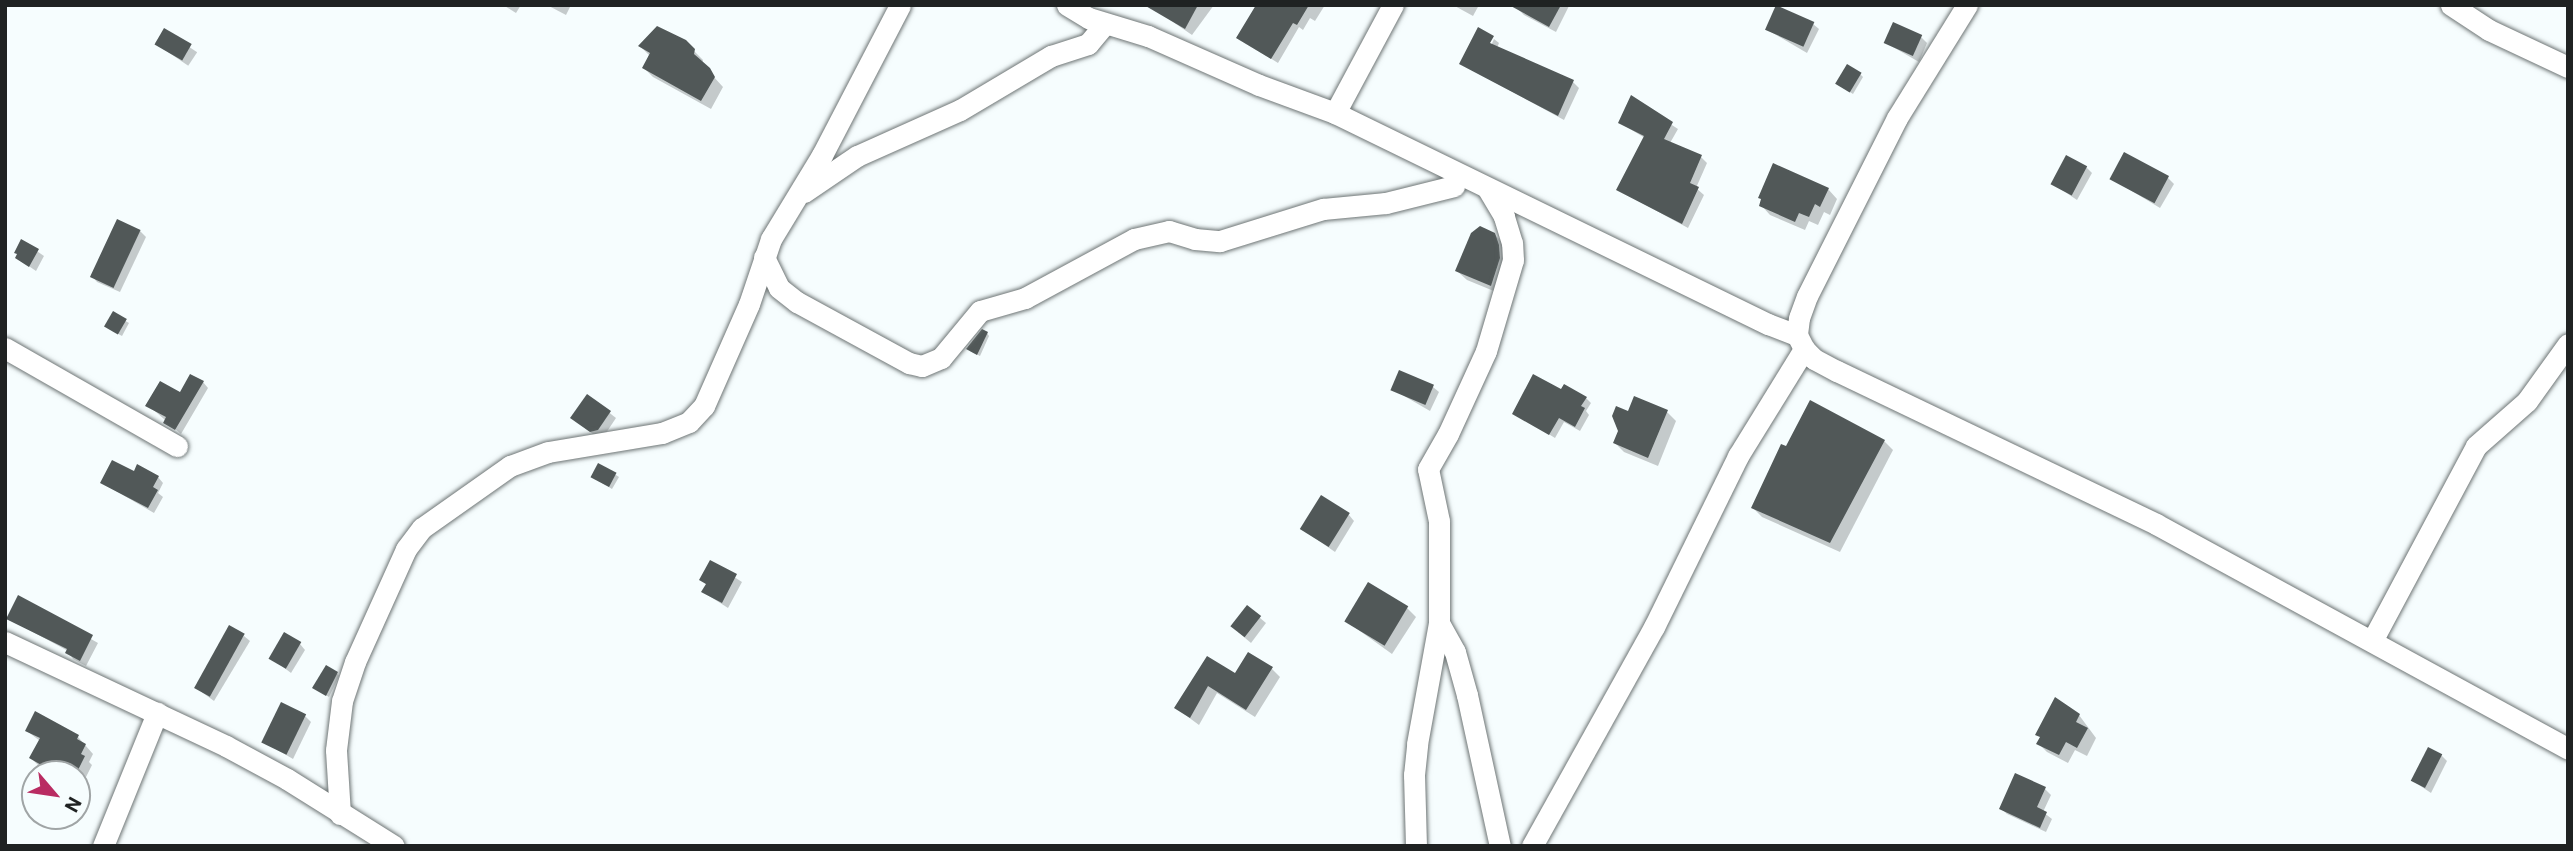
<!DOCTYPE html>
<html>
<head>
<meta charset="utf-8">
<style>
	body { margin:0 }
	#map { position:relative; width:2573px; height:851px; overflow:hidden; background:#f6fdfe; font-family:Roboto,sans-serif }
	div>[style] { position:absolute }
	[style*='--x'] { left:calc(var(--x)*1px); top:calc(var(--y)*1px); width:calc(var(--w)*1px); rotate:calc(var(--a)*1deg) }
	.shadow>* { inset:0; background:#0003; transform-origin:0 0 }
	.building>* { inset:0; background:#515858; transform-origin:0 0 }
	.roads { filter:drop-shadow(0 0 2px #6e7575) drop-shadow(0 0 2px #6e7575) }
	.minor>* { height:21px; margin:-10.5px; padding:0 10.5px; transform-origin:10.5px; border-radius:10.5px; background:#fff }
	span { translate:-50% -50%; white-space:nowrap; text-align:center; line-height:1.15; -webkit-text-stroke:7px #f6fdfe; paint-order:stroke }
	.frame { position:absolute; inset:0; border:7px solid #1f2222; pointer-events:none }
	.north { position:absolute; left:21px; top:760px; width:70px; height:70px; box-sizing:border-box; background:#f6fdfe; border:2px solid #a0a5a6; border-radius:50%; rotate:119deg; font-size:19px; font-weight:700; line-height:28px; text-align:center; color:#1f2222 }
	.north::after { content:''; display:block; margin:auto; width:24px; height:32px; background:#b92c62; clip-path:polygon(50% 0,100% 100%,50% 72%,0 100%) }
</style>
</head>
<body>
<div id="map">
	<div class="shadow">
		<i style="clip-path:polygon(503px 5px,521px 5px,516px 13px)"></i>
		<i style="clip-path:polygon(547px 5px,571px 5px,566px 15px)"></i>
		<i style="clip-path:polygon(1164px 5px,1214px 5px,1192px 35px,1160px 13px)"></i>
		<i style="clip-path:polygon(1271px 5px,1325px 5px,1315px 21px,1310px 18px,1303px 30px,1299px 27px,1278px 63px,1238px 38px)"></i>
		<i style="clip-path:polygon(1453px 5px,1479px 5px,1473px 16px)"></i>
		<i style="clip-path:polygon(1519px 5px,1568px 5px,1569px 6px,1556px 32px,1524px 15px,1518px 9px)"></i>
		<i style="clip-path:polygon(1813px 24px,1819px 29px,1807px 53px,1766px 29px)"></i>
		<i style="left:164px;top:30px;width:40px;height:16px;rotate:34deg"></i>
		<i style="clip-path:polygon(1921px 37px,1927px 43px,1919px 62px,1886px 43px)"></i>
		<i style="clip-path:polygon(1494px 39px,1499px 43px,1497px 48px,1573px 82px,1579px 88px,1564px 120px,1461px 64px,1485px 50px,1488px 52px)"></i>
		<i style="clip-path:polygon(685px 42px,703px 60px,702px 64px,723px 87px,711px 109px,653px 77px,644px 68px,649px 55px,640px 46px)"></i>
		<i style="clip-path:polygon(1860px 74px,1863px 77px,1853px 94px,1840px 86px)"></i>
		<i style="clip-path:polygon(1631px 98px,1678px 129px,1670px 143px,1701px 157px,1707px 163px,1696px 188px,1704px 195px,1688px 228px,1618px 190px,1645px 138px,1620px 123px)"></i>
		<i style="clip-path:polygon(2086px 167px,2092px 173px,2077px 200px,2053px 184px)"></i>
		<i style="clip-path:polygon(2168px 178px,2174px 184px,2160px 208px,2112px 179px)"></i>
		<i style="clip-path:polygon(1828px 189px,1837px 199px,1830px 215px,1824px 212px,1818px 225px,1809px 221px,1805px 230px,1770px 215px,1761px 205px)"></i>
		<i style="clip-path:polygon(140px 231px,146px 237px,120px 292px,97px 282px,92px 276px)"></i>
		<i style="clip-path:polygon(1494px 234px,1504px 244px,1501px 294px,1467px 280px,1457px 271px)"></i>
		<i style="clip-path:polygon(22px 241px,44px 256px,36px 271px,17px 258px)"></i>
		<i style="clip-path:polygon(113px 314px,129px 323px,122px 336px,109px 329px)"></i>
		<i style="clip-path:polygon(987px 333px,989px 336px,980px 356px,970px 351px)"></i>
		<i style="clip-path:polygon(203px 382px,208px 388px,181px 434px,148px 405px,180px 395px)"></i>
		<i style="clip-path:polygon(1433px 387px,1439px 392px,1430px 411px,1392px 389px)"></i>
		<i style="clip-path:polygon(1562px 391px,1586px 398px,1591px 403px,1586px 411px,1589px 415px,1580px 431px,1564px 422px,1555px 438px,1514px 413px)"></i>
		<i style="clip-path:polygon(588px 396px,616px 418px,604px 436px,597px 437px,578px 423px)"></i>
		<i style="clip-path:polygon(1667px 412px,1676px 421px,1658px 466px,1624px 452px,1615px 443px,1629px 413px)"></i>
		<i style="clip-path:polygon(1884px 441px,1893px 450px,1840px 552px,1762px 517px,1753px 508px)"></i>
		<i style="clip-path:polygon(134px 473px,158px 477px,163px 483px,158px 493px,163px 497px,154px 513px,102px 483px)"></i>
		<i style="clip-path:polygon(616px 475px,619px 477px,612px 489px,595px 479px)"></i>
		<i style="clip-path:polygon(1349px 515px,1354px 521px,1335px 552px,1302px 529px)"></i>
		<i style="clip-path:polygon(711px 562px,742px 582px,728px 608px,703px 592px,707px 585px,701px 580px)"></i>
		<i style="clip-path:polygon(19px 598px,98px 643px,86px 666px,73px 659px,68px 651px,9px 619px)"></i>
		<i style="clip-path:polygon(1247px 607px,1266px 623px,1251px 643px,1238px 632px)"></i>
		<i style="clip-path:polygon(1407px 608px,1416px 617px,1392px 654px,1346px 621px)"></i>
		<i style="clip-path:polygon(244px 636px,250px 641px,214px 701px,195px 687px)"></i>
		<i style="clip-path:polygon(300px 644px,305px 650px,291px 673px,270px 657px)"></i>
		<i style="clip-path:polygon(1208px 658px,1235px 676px,1272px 669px,1280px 677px,1255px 717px,1217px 693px,1199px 725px,1176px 708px)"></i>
		<i style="clip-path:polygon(337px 673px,339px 676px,329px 697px,317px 690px)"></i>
		<i style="clip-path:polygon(2079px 715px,2096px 738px,2087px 756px,2075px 750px,2068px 763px,2047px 752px,2038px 743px)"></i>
		<i style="clip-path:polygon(305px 716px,311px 722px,293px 759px,264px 742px)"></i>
		<i style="clip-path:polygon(27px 731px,78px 737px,93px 754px,89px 762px,92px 765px,85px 779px,71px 771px,69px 774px,53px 774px,39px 766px,31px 758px,40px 741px)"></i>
		<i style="clip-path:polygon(2441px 755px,2447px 761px,2431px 793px,2413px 781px)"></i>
		<i style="clip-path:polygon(2045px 789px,2051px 795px,2043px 812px,2052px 819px,2046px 832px,2007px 814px,2001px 808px)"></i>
	</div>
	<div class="building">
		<i style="clip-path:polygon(1144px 5px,1198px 5px,1185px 29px)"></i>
		<i style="clip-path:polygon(1256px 5px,1309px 5px,1297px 25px,1293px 23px,1271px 59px,1236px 38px)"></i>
		<i style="clip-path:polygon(1509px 5px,1561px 5px,1549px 27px)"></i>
		<i style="left:1776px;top:5px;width:42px;height:27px;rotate:24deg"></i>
		<i style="left:1893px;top:22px;width:32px;height:23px;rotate:24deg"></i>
		<i style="clip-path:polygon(657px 26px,686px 40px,695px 49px,694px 54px,710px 68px,715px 77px,701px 101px,642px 68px,650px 53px,638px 46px)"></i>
		<i style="clip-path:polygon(1478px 27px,1494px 36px,1490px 43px,1574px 80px,1558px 116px,1459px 64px)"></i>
		<i style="left:164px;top:28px;width:32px;height:19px;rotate:30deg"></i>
		<i style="left:1847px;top:64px;width:17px;height:23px;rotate:31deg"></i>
		<i style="clip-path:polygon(1631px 95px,1673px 122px,1664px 139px,1702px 155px,1690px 183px,1699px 187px,1682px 224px,1616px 190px,1644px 136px,1618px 123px)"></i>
		<i style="left:2124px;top:152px;width:51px;height:31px;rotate:28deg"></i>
		<i style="left:2066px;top:155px;width:24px;height:33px;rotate:28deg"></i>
		<i style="clip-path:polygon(1773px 163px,1829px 188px,1820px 207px,1815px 204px,1809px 217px,1799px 213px,1795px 222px,1759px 206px,1761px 199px,1758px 198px)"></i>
		<i style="left:117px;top:219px;width:26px;height:64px;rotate:25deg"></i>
		<i style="clip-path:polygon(1480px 226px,1495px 233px,1499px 245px,1500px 258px,1491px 286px,1455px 271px,1471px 233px)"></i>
		<i style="clip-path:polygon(21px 239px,39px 249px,29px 267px,15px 258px,17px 254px,14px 253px)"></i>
		<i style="left:113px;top:311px;width:16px;height:18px;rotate:30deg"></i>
		<i style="clip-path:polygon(982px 329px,988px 332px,977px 355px,966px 349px)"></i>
		<i style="left:1399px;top:370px;width:38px;height:22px;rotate:23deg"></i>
		<i style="clip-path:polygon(190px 374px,204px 381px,175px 430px,163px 423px,166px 417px,145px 406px,160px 381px,180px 392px)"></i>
		<i style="clip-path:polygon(1533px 374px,1561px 389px,1564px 384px,1587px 397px,1581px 406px,1585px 408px,1575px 427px,1559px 418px,1549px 435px,1512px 414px)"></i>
		<i style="clip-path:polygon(587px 394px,611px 411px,598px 430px,590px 432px,570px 418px)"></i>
		<i style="clip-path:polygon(1634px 396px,1668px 410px,1648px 458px,1613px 443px,1618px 431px,1612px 416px,1616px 406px,1628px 411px)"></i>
		<i style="clip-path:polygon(1810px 400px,1885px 440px,1830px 543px,1751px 508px,1781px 444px,1786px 446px)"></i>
		<i style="clip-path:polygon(112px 460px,134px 471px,137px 464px,159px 476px,153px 487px,158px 490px,148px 508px,100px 483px)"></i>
		<i style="left:598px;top:463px;width:21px;height:16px;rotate:28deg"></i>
		<i style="left:1321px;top:495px;width:34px;height:40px;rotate:32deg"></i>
		<i style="clip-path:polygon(710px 560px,737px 574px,722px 603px,701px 592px,706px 584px,699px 580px)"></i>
		<i style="left:1368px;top:582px;width:47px;height:46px;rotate:31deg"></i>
		<i style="clip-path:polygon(18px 595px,93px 635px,80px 661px,65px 653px,67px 649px,6px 619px)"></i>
		<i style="left:1247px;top:605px;width:18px;height:27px;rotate:38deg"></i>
		<i style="left:229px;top:625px;width:18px;height:72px;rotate:29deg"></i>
		<i style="left:284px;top:632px;width:20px;height:31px;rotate:30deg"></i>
		<i style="clip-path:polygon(1248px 652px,1273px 667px,1246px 710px,1208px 686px,1190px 718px,1174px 708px,1207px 656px,1235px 673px)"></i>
		<i style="clip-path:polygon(326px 665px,338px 672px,326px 696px,312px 688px)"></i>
		<i style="clip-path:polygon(2055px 697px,2080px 714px,2076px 722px,2088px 728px,2077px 748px,2066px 742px,2059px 755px,2036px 744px,2040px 737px,2035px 735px)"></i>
		<i style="left:281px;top:702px;width:28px;height:45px;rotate:26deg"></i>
		<i style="clip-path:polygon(35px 711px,79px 735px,77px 739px,86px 744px,81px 754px,85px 756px,77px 772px,63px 764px,57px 774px,29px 758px,40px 738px,25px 731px)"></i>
		<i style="left:2428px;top:747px;width:16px;height:38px;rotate:27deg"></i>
		<i style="clip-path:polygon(2015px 773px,2046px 787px,2037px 807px,2047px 812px,2040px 828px,1999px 809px)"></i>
	</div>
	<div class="roads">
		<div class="minor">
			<i style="--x:1067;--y:5;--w:26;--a:31"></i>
			<i style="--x:1089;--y:18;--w:62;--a:17"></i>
			<i style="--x:1148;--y:36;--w:121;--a:23.8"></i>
			<i style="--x:1259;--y:85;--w:81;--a:20.2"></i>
			<i style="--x:1335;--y:113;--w:482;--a:26"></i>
			<i style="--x:1768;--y:324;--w:31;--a:21"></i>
			<i style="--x:1967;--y:5;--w:133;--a:121.8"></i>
			<i style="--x:1897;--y:118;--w:199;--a:116.8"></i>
			<i style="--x:1807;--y:296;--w:23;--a:110"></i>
			<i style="--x:1799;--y:318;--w:17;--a:97"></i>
			<i style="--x:1797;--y:335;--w:16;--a:63"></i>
			<i style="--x:1804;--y:349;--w:14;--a:45"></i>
			<i style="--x:1814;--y:359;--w:26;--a:28"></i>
			<i style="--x:1837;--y:371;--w:354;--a:25.6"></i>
			<i style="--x:2156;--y:524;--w:469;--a:28.6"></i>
			<i style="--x:2451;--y:5;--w:45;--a:33.3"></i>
			<i style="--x:2489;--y:30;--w:87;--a:25.1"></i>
			<i style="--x:1335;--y:113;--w:123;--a:-61.8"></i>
			<i style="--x:804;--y:192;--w:64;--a:-34.2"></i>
			<i style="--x:857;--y:156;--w:113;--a:-24.1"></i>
			<i style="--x:960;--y:110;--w:106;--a:-30.7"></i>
			<i style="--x:1051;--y:56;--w:39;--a:-18"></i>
			<i style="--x:1088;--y:44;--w:26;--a:-50"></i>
			<i style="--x:764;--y:257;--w:34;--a:64"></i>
			<i style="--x:779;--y:288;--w:23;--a:38"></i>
			<i style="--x:797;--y:302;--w:128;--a:28.6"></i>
			<i style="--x:909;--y:363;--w:13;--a:13"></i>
			<i style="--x:922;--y:366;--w:21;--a:-23"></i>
			<i style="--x:941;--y:358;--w:61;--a:-50.3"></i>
			<i style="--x:980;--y:311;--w:47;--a:-16.1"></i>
			<i style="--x:1025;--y:298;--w:124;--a:-28.4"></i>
			<i style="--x:1134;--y:239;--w:36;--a:-13"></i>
			<i style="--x:1169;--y:231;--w:27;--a:17"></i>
			<i style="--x:1195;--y:239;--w:25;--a:5"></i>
			<i style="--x:1220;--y:241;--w:108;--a:-17.3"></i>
			<i style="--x:1323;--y:209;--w:63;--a:-5.4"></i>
			<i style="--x:1386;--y:203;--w:70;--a:-14"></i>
			<i style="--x:5;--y:348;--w:198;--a:29.7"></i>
			<i style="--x:1439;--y:623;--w:33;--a:61"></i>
			<i style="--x:1455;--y:652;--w:45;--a:74.4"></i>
			<i style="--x:1467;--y:695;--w:155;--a:77.7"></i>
			<i style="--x:2372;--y:641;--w:221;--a:-61.9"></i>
			<i style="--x:2476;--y:446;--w:68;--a:-41.4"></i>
			<i style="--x:2527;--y:401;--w:70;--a:-54.3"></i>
			<i style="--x:5;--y:642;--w:244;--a:25.2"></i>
			<i style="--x:226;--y:746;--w:69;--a:28.4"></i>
			<i style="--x:287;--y:779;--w:126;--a:32.1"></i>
			<i style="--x:340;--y:814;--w:64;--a:-93.6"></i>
			<i style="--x:336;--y:750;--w:49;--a:-83"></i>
			<i style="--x:342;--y:701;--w:41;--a:-71.6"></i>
			<i style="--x:355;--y:662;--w:124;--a:-65.7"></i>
			<i style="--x:406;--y:549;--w:26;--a:-53"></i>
			<i style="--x:422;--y:528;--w:108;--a:-35.2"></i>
			<i style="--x:510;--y:466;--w:40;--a:-20.2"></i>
			<i style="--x:548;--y:452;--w:116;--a:-9.5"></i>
			<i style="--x:662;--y:433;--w:29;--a:-22"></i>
			<i style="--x:689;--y:422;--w:22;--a:-47"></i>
			<i style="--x:704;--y:406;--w:111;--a:-66.2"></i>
			<i style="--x:749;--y:304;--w:69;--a:-71.3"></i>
			<i style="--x:771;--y:239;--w:98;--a:-58.7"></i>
			<i style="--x:822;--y:155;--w:169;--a:-62.5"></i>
			<i style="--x:103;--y:846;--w:144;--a:-67.9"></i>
			<i style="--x:1416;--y:846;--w:71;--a:-91.6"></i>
			<i style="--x:1414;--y:775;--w:31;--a:-84"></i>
			<i style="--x:1417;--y:744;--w:123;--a:-79.7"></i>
			<i style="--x:1439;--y:623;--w:102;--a:-90"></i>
			<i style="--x:1439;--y:521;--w:53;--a:-101.9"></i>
			<i style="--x:1428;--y:469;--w:40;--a:-60.3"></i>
			<i style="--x:1448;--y:434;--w:91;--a:-65.4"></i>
			<i style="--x:1486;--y:351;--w:95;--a:-73.5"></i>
			<i style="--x:1513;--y:260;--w:17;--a:-93"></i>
			<i style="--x:1512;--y:243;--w:28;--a:-107"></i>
			<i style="--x:1504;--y:216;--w:33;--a:-121"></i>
			<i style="--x:1532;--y:846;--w:251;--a:-60.9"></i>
			<i style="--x:1654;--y:627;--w:191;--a:-63.8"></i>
			<i style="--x:1738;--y:456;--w:126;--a:-58.3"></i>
		</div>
	</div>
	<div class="frame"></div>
	<div class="north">N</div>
</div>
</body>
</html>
